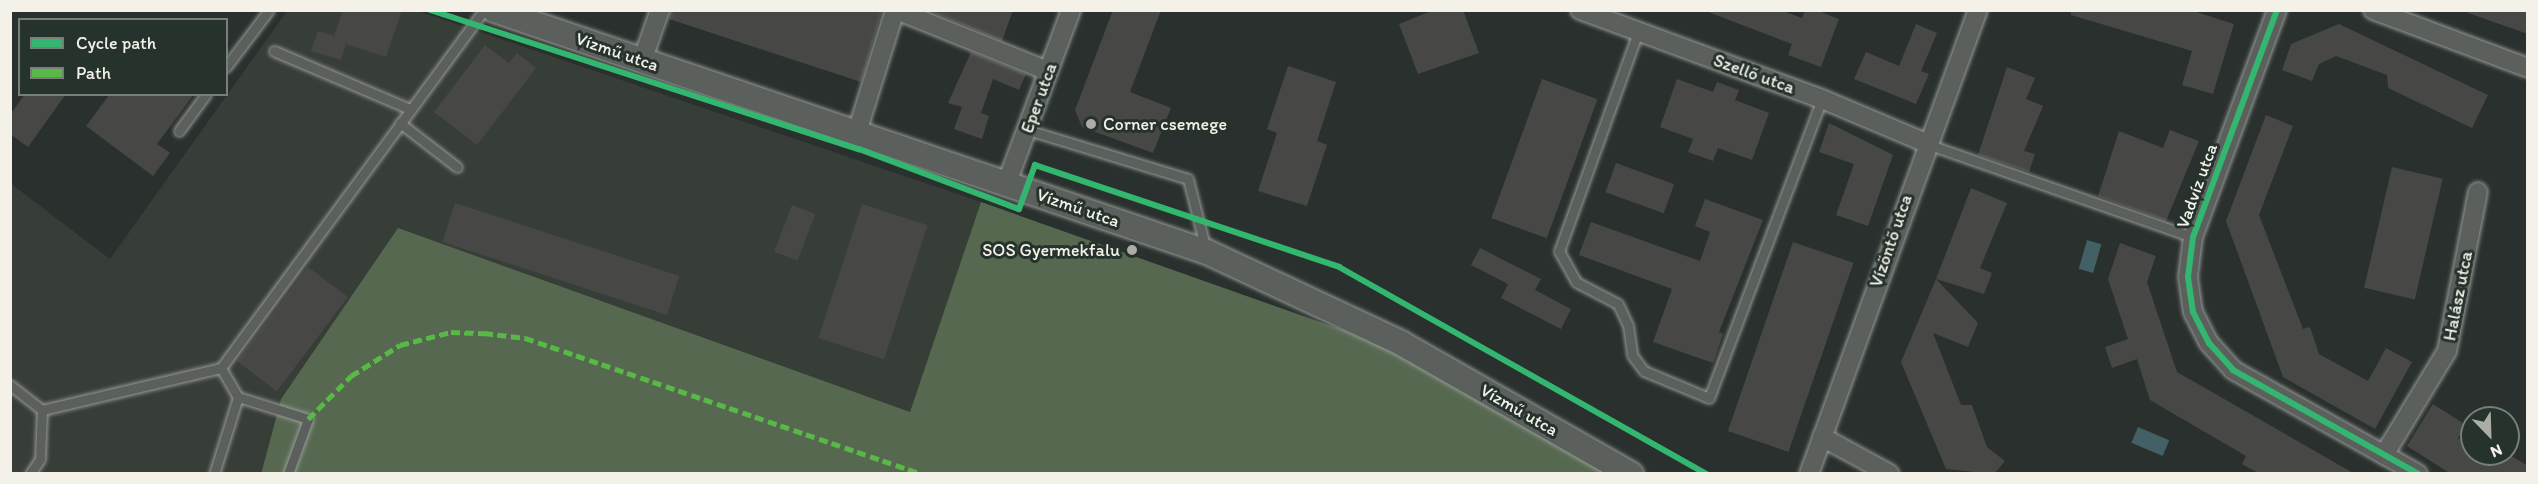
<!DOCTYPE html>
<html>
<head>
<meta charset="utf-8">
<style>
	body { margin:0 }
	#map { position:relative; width:2538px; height:484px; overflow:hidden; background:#29302d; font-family:Itim,sans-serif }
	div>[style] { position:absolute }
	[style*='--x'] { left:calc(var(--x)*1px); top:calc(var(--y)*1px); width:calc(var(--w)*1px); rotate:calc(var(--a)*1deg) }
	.built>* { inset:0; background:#373d37 }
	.green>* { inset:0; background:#566950 }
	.water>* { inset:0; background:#426065; transform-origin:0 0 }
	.building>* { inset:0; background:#474845; transform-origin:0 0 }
	.roads { filter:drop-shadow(0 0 2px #969996) drop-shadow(0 0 2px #969996) }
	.service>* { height:9px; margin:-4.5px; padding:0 4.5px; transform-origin:4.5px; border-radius:4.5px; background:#5c605c }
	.minor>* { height:18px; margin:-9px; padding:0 9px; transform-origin:9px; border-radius:9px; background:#5c605c }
	.secondary>* { height:24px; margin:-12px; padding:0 12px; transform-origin:12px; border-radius:12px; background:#5c605c }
	.quiet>* { height:4.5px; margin-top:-2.25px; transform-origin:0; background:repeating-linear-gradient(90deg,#58b947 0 9px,transparent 0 13.5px) }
	.cycleway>* { height:6px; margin:-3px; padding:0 3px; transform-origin:3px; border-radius:3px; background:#33b770 }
	.dots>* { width:16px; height:16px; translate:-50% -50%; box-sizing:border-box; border:3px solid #26332d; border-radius:50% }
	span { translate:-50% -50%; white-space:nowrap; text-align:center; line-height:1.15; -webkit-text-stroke:6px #26332d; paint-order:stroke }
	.street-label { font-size:18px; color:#f4f1e8 }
	.poi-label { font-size:18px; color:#f4f1e8 }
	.left { translate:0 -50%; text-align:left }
	.right { translate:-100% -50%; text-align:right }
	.frame { position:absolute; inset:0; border:12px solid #f4f1e8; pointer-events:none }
	.legend { position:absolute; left:18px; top:18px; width:210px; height:78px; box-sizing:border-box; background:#26332d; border:2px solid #787f78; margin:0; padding:8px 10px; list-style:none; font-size:18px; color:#f4f1e8 }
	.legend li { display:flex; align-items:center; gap:12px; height:30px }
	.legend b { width:30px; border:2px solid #787f78 }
	.north { position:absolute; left:2460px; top:406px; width:60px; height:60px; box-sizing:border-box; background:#26332d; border:2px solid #787f78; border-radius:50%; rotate:157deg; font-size:16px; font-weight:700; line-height:24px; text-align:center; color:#f4f1e8 }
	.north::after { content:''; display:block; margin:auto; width:21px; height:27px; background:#adada7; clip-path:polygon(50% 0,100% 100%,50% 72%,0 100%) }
</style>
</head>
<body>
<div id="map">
	<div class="built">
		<i style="clip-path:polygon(415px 10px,981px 202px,910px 413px,398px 229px,281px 399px,261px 473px,11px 474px,10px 183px,110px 259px,287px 11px)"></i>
	</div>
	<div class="green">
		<i style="clip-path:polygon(981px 202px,1382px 344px,1611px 474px,261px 474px,281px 399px,398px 228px,910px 412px)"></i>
	</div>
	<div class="water">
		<i style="left:2087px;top:240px;width:15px;height:30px;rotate:16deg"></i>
		<i style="left:2138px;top:427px;width:34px;height:17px;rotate:23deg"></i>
	</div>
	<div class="building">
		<i style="clip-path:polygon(343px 10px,402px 10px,386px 57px,346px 44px,341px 60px,311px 51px,318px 31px,334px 36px)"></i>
		<i style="clip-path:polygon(671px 10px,882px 10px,861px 82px,669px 19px)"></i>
		<i style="clip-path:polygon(927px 10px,1013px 10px,1002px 41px)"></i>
		<i style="clip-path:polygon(1113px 10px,1161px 10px,1130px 92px,1171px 108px,1153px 153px,1082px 127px,1075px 110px)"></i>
		<i style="clip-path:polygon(1434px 10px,1463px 10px,1479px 53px,1418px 74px,1399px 24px)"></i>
		<i style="clip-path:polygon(1703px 10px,1780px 10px,1802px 18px,1805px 10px,1816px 10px,1839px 19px,1821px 67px,1788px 55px,1792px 44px)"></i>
		<i style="clip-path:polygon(2071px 10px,2190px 10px,2234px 24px,2213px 94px,2182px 85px,2192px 51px,2071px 15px)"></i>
		<i style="clip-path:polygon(2468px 10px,2528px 10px,2528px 34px,2468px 13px)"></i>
		<i style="clip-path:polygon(1916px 24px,1937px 33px,1921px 71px,1929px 74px,1916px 104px,1854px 79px,1866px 52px,1899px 66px)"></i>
		<i style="clip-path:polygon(2339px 24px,2488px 95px,2472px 128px,2388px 88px,2387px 75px,2336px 56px,2319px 64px,2312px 81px,2282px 70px,2291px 44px)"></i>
		<i style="clip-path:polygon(485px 45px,509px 63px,517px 53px,536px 68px,477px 145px,434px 112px)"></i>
		<i style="clip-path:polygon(971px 52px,1026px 74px,1019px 90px,993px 79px,981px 113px,989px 116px,982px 139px,954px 129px,962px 107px,948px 103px)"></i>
		<i style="clip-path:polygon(1288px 66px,1336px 82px,1317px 141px,1327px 145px,1307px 206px,1258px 191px,1277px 133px,1267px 129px)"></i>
		<i style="clip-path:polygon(2007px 67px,2035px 78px,2026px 99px,2043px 106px,2024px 151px,2035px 154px,2029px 172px,1978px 155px)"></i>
		<i style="left:1542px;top:79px;width:59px;height:148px;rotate:20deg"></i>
		<i style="clip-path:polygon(1677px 79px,1713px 92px,1717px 82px,1739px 90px,1735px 100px,1769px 113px,1752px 160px,1718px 148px,1713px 161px,1688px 152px,1693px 139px,1660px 127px)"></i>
		<i style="clip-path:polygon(25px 94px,66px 94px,28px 147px,10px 134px,10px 115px)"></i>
		<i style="clip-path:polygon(110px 94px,194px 94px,157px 144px,170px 153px,153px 176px,86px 126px)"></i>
		<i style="clip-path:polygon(2266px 115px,2293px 126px,2259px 215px,2303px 329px,2310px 327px,2319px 354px,2368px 381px,2386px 348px,2412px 362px,2375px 429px,2283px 377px,2226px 221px)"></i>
		<i style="clip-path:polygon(1829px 123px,1893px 155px,1868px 226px,1836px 215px,1854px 164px,1819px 152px)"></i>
		<i style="clip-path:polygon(2170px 130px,2199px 141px,2166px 221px,2098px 196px,2119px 131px,2163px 148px)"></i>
		<i style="left:1616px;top:163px;width:62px;height:31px;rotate:20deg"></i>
		<i style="left:2392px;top:167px;width:52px;height:124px;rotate:13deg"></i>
		<i style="clip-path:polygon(1971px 188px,2007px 203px,1980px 268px,1992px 273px,1984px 294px,1936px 279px)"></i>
		<i style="clip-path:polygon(1705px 199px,1763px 220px,1719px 332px,1723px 334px,1713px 363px,1653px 342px,1672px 289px,1579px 255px,1591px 222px,1700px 261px,1710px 232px,1695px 226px)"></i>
		<i style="left:455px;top:203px;width:236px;height:41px;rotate:18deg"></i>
		<i style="left:862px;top:204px;width:69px;height:141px;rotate:18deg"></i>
		<i style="left:792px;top:205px;width:25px;height:50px;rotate:21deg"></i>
		<i style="left:1793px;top:242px;width:64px;height:200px;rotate:19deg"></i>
		<i style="clip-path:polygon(2120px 243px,2156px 256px,2147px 282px,2177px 372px,2355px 474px,2260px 474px,2242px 464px,2246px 456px,2150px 400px,2137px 359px,2112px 368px,2105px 347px,2128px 339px,2108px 279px)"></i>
		<i style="clip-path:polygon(1480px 248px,1541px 279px,1535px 290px,1571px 309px,1561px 329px,1501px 298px,1508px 284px,1471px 265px)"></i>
		<i style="left:308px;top:267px;width:50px;height:118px;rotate:37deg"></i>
		<i style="clip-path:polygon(1936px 279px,1978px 323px,1968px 347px,1933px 333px,1961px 405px,1972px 405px,1987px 447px,2005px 461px,1994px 474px,1946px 469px,1901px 362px)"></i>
		<i style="clip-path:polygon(2433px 404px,2466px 425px,2458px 438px,2472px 447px,2472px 454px,2508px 454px,2528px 466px,2528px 474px,2451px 474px,2407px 446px)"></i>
	</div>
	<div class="roads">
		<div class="service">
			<i style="--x:1638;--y:32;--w:233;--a:109.8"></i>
			<i style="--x:1559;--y:251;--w:35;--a:61"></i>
			<i style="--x:1576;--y:282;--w:47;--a:27.6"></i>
			<i style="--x:1618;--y:304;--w:23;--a:65"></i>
			<i style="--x:1628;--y:325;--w:30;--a:82"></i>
			<i style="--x:1632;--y:355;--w:20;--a:53"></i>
			<i style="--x:1644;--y:371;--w:70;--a:22.6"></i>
			<i style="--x:1709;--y:398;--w:320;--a:-69.3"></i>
			<i style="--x:274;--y:51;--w:148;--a:23.1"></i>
			<i style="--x:226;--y:67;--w:71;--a:-53"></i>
			<i style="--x:400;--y:123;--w:72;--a:37.7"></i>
			<i style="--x:1028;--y:130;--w:167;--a:17"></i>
			<i style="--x:1188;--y:179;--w:73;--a:75.8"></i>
			<i style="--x:179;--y:131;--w:46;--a:-53.9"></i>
			<i style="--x:1927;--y:144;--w:282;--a:19.3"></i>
			<i style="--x:221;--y:368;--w:444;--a:-53.7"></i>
			<i style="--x:10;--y:385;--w:41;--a:38"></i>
			<i style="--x:42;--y:410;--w:184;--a:-13.2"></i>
			<i style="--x:221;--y:368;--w:34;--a:60"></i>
			<i style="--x:238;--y:397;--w:81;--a:107.3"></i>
			<i style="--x:238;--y:397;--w:73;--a:17.4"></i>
			<i style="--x:308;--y:419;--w:59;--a:110"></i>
			<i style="--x:30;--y:474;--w:18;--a:-56"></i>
			<i style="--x:40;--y:459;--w:49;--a:-87.7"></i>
		</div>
		<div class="minor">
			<i style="--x:896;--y:10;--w:164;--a:21.9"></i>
			<i style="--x:1580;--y:10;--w:258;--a:20.2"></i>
			<i style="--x:1822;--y:99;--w:113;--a:22.9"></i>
			<i style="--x:2277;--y:10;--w:242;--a:110.3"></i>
			<i style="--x:2193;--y:237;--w:40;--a:97.1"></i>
			<i style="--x:2188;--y:277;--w:35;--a:82"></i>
			<i style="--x:2193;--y:312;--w:35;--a:63"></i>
			<i style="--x:2209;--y:343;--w:36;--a:48"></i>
			<i style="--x:2233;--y:370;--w:212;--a:29.3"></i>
			<i style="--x:2373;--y:10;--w:165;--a:20.5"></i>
			<i style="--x:642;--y:61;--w:54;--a:-70.6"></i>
			<i style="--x:857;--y:132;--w:128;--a:-72.7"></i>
			<i style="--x:1006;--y:185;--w:187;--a:-69.6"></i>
			<i style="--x:1822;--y:437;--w:77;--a:28.6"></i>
			<i style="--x:2384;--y:455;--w:122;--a:-58.8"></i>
			<i style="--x:2447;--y:351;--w:162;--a:-79"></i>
			<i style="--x:1809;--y:474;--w:494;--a:-70"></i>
		</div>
		<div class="secondary">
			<i style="--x:494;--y:10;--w:753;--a:18.75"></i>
			<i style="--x:1207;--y:252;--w:214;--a:25.1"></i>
			<i style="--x:1401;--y:343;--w:265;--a:29.7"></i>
		</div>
	</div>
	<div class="quiet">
		<i style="--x:308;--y:419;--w:61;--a:-45"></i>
		<i style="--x:351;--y:376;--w:58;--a:-32.3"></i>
		<i style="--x:400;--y:345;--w:53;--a:-14.3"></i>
		<i style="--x:451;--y:332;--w:33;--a:2"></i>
		<i style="--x:484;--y:333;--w:41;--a:7"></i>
		<i style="--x:525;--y:338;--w:420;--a:18.9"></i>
	</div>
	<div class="cycleway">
		<i style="--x:430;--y:10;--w:451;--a:18"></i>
		<i style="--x:859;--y:149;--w:171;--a:20.6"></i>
		<i style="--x:1019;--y:209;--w:47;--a:-70"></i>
		<i style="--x:1035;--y:165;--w:321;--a:18.5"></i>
		<i style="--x:1339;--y:267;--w:422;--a:29.4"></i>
		<i style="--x:2277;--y:10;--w:242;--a:110.3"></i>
		<i style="--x:2193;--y:237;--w:40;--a:97.1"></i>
		<i style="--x:2188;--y:277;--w:35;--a:82"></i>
		<i style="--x:2193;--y:312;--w:35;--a:63"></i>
		<i style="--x:2209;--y:343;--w:36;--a:48"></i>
		<i style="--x:2233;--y:370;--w:212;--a:29.3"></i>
	</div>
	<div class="dots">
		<i style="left:1091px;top:124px;background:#adada7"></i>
		<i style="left:1132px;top:250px;background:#adada7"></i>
	</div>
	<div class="street-label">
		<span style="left:617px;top:52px;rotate:19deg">Vízmű utca</span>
		<span style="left:1754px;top:74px;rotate:20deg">Szellő utca</span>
		<span style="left:1039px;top:98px;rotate:-70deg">Eper utca</span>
		<span style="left:2197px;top:186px;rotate:-70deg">Vadvíz utca</span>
		<span style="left:1078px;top:208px;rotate:19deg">Vízmű utca</span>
		<span style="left:1891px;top:241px;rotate:-71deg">Vízöntő utca</span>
		<span style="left:2458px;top:296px;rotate:-79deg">Halász utca</span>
		<span style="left:1519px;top:410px;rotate:30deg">Vízmű utca</span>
	</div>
	<div class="poi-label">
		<span class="left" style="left:1103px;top:124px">Corner csemege</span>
		<span class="right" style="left:1120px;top:250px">SOS Gyermekfalu</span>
	</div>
	<div class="frame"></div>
	<ul class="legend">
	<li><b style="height:8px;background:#33b770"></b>Cycle path</li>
	<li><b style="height:8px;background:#58b947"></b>Path</li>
	</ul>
	<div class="north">N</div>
</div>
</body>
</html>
